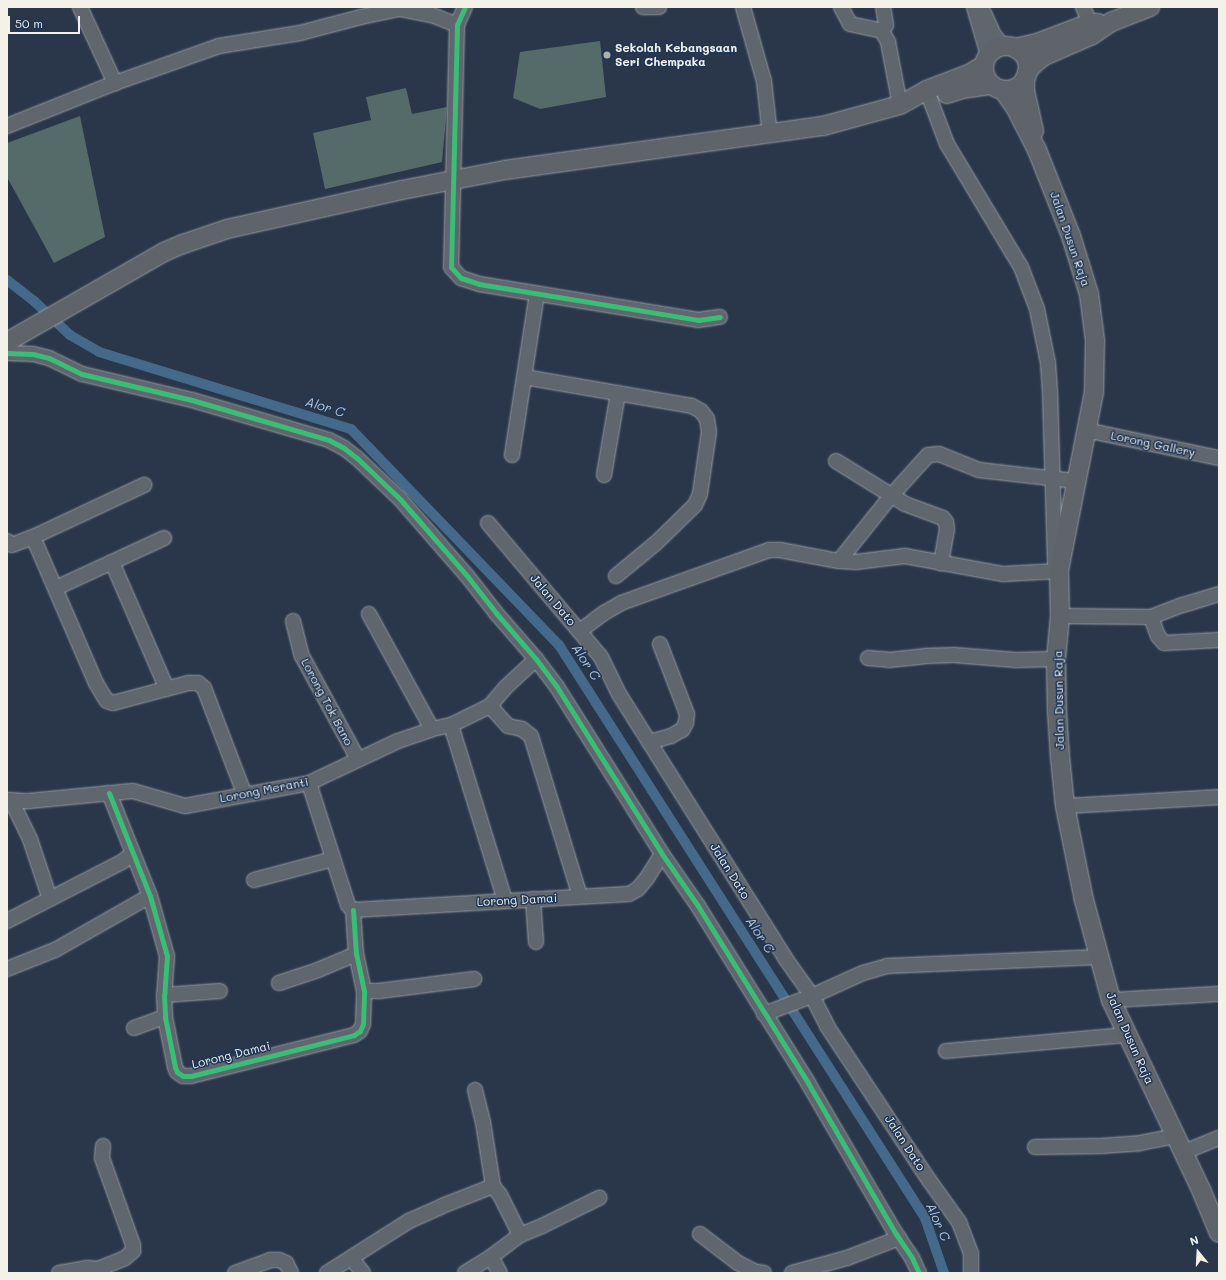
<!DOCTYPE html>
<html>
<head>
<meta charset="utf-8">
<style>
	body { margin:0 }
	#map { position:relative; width:1226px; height:1280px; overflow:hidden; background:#2a374a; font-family:Mali,sans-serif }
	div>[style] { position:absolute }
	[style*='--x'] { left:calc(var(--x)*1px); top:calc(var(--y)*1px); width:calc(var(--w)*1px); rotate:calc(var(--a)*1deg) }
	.green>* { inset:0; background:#546b6a }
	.canal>* { height:10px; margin:-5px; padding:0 5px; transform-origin:5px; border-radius:5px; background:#45698a }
	.roads { filter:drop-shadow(0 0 1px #979ca3) drop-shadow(0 0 1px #979ca3) }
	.minor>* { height:14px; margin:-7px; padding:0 7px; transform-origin:7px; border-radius:7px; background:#60666e }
	.major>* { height:18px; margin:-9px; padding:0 9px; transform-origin:9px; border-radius:9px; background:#5e646a }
	.major>.ring { margin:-9px; padding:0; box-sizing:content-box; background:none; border:18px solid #5e646a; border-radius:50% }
	.cycleway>* { height:5px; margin:-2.5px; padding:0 2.5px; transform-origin:2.5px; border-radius:2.5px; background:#3abd76 }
	.dots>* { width:11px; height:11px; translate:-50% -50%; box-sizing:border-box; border:2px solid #1d3557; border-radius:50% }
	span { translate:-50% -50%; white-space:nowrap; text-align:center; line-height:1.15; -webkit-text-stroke:3px #1d3557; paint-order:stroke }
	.poi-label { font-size:12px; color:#f4f1e8; font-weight:700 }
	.left { translate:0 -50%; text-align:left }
	.street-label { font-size:12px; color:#f4f1e8 }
	.water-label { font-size:13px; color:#b8c3c9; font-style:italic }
	.frame { position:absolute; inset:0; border:8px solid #f4f1e8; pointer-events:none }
	.north { position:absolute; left:1178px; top:1232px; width:40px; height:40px; -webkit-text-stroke:3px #1d3557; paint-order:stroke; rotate:342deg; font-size:11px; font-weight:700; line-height:16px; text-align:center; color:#f4f1e8 }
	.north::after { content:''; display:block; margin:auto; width:14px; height:18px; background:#f4f1e8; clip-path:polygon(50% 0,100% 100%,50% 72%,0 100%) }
	.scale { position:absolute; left:8px; top:16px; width:72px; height:18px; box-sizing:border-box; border:2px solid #f4f1e8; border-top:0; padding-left:5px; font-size:12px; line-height:14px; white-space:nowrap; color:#f4f1e8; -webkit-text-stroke:3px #1d3557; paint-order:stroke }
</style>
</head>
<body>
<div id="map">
	<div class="green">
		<i style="clip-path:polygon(600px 41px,606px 97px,540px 109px,513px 98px,520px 52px)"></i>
		<i style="clip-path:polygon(406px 88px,412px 114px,447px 107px,442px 162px,325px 189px,313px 133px,371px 120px,366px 97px)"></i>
		<i style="clip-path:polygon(80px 116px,105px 237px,54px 263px,7px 177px,7px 143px)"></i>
	</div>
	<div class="canal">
		<i style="--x:7;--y:280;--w:34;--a:38"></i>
		<i style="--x:34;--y:301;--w:50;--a:43.4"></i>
		<i style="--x:70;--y:335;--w:34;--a:30"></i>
		<i style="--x:99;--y:352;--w:264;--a:17"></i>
		<i style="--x:351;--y:429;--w:300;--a:46.1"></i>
		<i style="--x:559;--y:645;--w:680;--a:57.43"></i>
		<i style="--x:925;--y:1218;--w:58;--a:70.9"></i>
	</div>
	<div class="roads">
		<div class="minor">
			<i style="--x:80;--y:7;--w:84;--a:65.3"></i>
			<i style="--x:465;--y:7;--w:20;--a:114"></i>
			<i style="--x:457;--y:25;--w:242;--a:91.4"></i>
			<i style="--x:451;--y:267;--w:15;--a:48"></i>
			<i style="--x:461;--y:278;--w:19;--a:18"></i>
			<i style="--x:479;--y:284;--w:222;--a:9.3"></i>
			<i style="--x:698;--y:320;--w:22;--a:-8"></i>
			<i style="--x:643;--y:7;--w:16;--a:0"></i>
			<i style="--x:743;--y:7;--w:77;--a:74.2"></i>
			<i style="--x:764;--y:81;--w:54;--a:83.7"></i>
			<i style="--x:841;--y:7;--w:19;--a:62"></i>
			<i style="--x:850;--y:24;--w:33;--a:12"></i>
			<i style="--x:882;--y:31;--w:13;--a:61"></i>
			<i style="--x:888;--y:42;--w:64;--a:79.2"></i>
			<i style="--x:974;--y:7;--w:50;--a:73.7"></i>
			<i style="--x:1083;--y:7;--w:17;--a:66"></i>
			<i style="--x:984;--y:13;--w:24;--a:66"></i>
			<i style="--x:994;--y:35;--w:14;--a:51"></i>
			<i style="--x:882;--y:31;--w:7;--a:-56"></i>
			<i style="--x:886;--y:25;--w:18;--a:-99"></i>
			<i style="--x:930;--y:99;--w:48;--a:69.3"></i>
			<i style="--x:947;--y:144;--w:144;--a:59"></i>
			<i style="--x:1021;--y:267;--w:45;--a:69.1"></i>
			<i style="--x:1037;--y:309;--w:55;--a:78.5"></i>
			<i style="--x:1048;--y:363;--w:29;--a:86"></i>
			<i style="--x:1050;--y:392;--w:173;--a:88.3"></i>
			<i style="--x:7;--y:126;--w:116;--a:-21.7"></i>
			<i style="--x:115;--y:83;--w:110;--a:-19.6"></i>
			<i style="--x:219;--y:46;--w:82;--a:-9.1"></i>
			<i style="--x:300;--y:33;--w:63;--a:-14.7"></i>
			<i style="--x:361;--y:17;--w:40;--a:-12"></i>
			<i style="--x:400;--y:9;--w:33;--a:11"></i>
			<i style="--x:432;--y:15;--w:27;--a:22"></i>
			<i style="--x:7;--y:353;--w:26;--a:2"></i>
			<i style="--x:33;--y:354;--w:16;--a:14"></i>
			<i style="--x:49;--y:358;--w:37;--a:26"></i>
			<i style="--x:82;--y:374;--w:113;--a:13.3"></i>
			<i style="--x:192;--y:400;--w:143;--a:16.3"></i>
			<i style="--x:329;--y:440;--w:17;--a:28"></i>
			<i style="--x:344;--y:448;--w:16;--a:38"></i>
			<i style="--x:357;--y:458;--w:59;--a:43.6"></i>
			<i style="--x:400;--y:499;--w:103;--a:48.9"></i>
			<i style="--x:468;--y:577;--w:46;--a:52.1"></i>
			<i style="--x:496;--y:613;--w:61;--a:49"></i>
			<i style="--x:536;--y:659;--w:35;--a:53"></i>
			<i style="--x:557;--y:687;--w:197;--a:57.8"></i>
			<i style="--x:662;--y:854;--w:63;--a:55.3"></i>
			<i style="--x:698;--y:906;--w:208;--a:58.1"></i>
			<i style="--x:808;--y:1083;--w:175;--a:59.8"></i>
			<i style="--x:896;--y:1234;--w:29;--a:56"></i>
			<i style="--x:912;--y:1258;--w:17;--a:65"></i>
			<i style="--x:524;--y:377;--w:170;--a:9.8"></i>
			<i style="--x:692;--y:406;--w:10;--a:29"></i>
			<i style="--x:701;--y:411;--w:10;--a:53"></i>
			<i style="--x:707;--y:419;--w:13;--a:81"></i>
			<i style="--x:709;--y:432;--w:63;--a:98.3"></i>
			<i style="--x:700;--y:494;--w:12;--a:114"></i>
			<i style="--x:695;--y:505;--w:54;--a:135.7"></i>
			<i style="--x:656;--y:543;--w:52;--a:140.5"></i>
			<i style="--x:1086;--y:430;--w:136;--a:11.9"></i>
			<i style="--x:512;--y:455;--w:163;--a:-81.2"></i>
			<i style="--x:836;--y:461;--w:81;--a:31.9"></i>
			<i style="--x:905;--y:504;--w:40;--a:20.2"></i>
			<i style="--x:943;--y:518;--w:5;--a:53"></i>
			<i style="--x:946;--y:522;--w:7;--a:82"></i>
			<i style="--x:947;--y:529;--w:35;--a:100"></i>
			<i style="--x:604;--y:475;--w:83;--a:-80.3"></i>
			<i style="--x:488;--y:523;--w:175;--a:49.9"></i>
			<i style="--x:601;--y:657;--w:41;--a:64.1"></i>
			<i style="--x:619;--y:694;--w:312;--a:57.8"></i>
			<i style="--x:785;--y:958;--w:47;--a:54.6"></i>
			<i style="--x:812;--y:996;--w:34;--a:63"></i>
			<i style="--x:827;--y:1026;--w:185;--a:56.5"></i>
			<i style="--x:929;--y:1180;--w:52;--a:54.5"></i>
			<i style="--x:959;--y:1222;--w:34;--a:69"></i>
			<i style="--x:971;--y:1254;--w:19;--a:90"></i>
			<i style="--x:33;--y:537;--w:159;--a:66.7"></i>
			<i style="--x:96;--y:683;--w:14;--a:60"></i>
			<i style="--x:103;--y:695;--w:7;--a:56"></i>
			<i style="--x:107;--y:701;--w:6;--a:18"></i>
			<i style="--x:113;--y:703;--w:78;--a:-14.9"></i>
			<i style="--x:188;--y:683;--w:10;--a:0"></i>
			<i style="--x:198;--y:683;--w:8;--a:40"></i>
			<i style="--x:204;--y:688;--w:112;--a:69.1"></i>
			<i style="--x:7;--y:541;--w:6;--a:39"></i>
			<i style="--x:12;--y:545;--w:22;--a:-21"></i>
			<i style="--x:33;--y:537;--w:123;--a:-25.1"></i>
			<i style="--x:839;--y:561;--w:83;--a:-51.3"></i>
			<i style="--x:891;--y:496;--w:55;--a:-47.9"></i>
			<i style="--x:928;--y:455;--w:11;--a:-5"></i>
			<i style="--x:939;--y:454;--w:43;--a:21.8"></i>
			<i style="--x:979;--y:470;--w:98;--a:6.5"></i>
			<i style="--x:112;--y:562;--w:138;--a:66.6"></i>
			<i style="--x:56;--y:588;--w:119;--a:-24.8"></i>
			<i style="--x:369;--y:614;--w:131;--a:61.3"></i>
			<i style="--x:1060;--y:616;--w:91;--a:0.6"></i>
			<i style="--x:1151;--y:617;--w:34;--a:-21"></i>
			<i style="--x:1183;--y:605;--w:38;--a:-17"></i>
			<i style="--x:1151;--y:617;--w:20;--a:70"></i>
			<i style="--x:1158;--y:636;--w:9;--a:49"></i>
			<i style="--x:1164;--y:643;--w:55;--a:-3.1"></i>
			<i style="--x:293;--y:621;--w:36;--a:76"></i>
			<i style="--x:302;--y:656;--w:117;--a:61.5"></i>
			<i style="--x:580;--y:631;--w:30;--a:-37"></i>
			<i style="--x:604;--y:613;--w:20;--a:-30"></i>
			<i style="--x:621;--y:603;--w:157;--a:-19.7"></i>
			<i style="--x:769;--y:550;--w:11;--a:0"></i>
			<i style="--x:780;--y:550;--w:60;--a:10.6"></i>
			<i style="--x:839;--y:561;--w:17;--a:3"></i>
			<i style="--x:856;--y:562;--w:49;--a:-7"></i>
			<i style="--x:905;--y:556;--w:100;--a:10.4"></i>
			<i style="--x:1003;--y:574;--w:56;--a:-3.1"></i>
			<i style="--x:868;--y:658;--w:21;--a:5"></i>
			<i style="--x:889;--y:660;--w:36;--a:-6"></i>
			<i style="--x:925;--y:656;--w:29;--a:-2"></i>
			<i style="--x:954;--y:655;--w:62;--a:4.6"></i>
			<i style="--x:1016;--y:660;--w:40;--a:-1.4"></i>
			<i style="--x:490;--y:706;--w:27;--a:48"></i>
			<i style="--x:508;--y:726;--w:14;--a:12"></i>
			<i style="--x:522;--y:729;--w:11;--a:38"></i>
			<i style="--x:531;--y:736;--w:167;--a:73"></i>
			<i style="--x:451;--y:725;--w:183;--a:72.9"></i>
			<i style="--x:649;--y:742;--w:23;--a:-15"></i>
			<i style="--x:671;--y:736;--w:13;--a:-29"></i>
			<i style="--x:682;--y:730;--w:8;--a:-60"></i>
			<i style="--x:686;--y:723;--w:9;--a:-84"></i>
			<i style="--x:687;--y:714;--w:75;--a:-111.1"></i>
			<i style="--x:309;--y:783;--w:128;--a:72.3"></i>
			<i style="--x:348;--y:905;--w:7;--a:45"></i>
			<i style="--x:353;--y:910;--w:276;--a:-3.3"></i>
			<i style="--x:629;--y:894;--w:10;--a:-29"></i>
			<i style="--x:638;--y:889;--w:14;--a:-51"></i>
			<i style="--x:647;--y:878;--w:28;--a:-58"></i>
			<i style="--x:109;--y:793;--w:111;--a:68.3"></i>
			<i style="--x:150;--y:896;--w:62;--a:74.2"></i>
			<i style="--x:167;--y:956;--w:39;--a:94"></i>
			<i style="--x:164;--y:995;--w:22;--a:87"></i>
			<i style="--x:165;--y:1017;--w:51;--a:78.7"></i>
			<i style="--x:175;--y:1067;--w:5;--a:68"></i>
			<i style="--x:177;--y:1072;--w:7;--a:34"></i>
			<i style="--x:183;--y:1076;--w:8;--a:0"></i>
			<i style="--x:191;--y:1076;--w:168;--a:-14.1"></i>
			<i style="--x:354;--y:1035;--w:7;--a:-34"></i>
			<i style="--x:360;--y:1031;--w:8;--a:-67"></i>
			<i style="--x:363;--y:1024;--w:33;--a:-88"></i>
			<i style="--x:364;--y:991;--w:38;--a:-102"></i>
			<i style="--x:356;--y:954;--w:44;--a:-93.9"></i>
			<i style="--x:7;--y:800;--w:22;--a:3"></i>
			<i style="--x:29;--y:801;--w:104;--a:-5.5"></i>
			<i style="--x:133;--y:791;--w:54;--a:16.1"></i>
			<i style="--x:185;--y:806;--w:126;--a:-10.5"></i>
			<i style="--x:309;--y:783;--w:98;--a:-25.3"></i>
			<i style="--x:398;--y:741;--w:36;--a:-19"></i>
			<i style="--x:432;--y:729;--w:19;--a:-12"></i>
			<i style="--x:451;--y:725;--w:43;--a:-26"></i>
			<i style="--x:490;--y:706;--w:25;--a:-50"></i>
			<i style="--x:506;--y:687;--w:41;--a:-43"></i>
			<i style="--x:11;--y:800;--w:43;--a:64"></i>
			<i style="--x:30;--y:839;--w:63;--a:71.6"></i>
			<i style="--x:1065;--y:806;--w:154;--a:-3.3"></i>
			<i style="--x:254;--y:880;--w:82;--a:-14.9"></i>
			<i style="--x:533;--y:899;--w:43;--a:86"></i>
			<i style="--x:7;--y:921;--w:129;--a:-27.2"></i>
			<i style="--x:122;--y:862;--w:13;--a:-39"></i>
			<i style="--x:7;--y:969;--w:52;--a:-21.6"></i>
			<i style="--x:55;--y:950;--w:109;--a:-29.6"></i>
			<i style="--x:279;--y:983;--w:41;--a:-18.4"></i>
			<i style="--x:318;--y:970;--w:41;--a:-22.8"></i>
			<i style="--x:364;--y:991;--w:15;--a:0"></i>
			<i style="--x:379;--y:991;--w:96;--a:-7.2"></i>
			<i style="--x:164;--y:995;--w:56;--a:-4.1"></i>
			<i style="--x:1111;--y:1000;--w:108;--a:-3.2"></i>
			<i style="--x:764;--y:1014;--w:51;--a:-20.6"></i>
			<i style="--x:812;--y:996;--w:56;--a:-24.3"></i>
			<i style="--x:863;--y:973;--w:25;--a:-16"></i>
			<i style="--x:887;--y:966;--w:212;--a:-2.4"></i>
			<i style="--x:134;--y:1028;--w:33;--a:-20"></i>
			<i style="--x:946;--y:1051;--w:182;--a:-5.1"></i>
			<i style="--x:475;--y:1090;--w:33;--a:76"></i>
			<i style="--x:483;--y:1122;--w:65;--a:81.1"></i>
			<i style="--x:493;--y:1186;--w:11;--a:52"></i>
			<i style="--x:500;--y:1195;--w:45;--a:63.4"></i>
			<i style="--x:520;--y:1235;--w:36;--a:143"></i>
			<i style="--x:491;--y:1257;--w:18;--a:61"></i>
			<i style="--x:1035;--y:1147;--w:66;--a:-0.9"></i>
			<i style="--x:1101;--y:1146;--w:39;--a:-4"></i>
			<i style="--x:1140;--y:1143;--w:37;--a:-11"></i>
			<i style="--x:1184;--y:1152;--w:38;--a:-22"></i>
			<i style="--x:700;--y:1234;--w:48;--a:37.3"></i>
			<i style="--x:738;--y:1263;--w:20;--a:27"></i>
			<i style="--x:756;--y:1272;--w:8;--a:7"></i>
			<i style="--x:520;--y:1235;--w:24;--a:-22"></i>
			<i style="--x:542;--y:1226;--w:64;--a:-26.2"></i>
			<i style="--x:351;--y:1258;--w:19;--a:51"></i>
			<i style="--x:98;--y:1269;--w:29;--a:-22"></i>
			<i style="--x:125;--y:1258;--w:11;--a:-41"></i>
			<i style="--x:133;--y:1251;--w:6;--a:-90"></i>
			<i style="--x:133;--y:1245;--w:92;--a:-109.6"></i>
			<i style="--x:102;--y:1158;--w:12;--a:-85"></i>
			<i style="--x:59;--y:1273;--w:28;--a:-10"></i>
			<i style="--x:87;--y:1268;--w:11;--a:5"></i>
			<i style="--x:98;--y:1269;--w:7;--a:34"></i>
			<i style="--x:235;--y:1273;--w:37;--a:-20"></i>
			<i style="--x:270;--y:1260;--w:9;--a:0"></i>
			<i style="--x:279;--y:1260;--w:8;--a:23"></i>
			<i style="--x:286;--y:1263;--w:11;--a:63"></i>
			<i style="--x:327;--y:1273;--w:97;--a:-32.4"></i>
			<i style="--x:409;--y:1221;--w:36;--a:-24"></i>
			<i style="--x:442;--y:1206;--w:55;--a:-21.4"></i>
			<i style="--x:465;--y:1273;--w:31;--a:-32"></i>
			<i style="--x:792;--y:1273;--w:57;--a:-15.3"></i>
			<i style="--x:847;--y:1258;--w:56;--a:-21"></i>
		</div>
		<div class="major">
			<i class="ring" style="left:984px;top:46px;width:26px;height:26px"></i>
			<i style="--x:1015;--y:48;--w:26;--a:-13"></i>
			<i style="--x:1040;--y:42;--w:53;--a:-20.8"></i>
			<i style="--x:1090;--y:23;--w:8;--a:0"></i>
			<i style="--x:1027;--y:72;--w:11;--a:-49"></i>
			<i style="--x:1034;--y:64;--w:13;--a:-39"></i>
			<i style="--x:1044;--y:56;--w:52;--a:-23.6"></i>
			<i style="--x:1092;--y:35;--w:23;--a:-34"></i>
			<i style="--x:1111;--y:22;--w:42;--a:-21"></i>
			<i style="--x:1025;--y:78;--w:13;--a:90"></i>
			<i style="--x:1025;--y:91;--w:41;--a:77.3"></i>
			<i style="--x:1003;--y:90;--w:21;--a:55"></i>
			<i style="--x:1015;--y:107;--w:48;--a:62.9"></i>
			<i style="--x:1037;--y:150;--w:92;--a:68.4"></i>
			<i style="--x:1071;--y:236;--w:61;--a:72.8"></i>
			<i style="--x:1089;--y:294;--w:46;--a:82.6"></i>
			<i style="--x:1095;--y:340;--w:52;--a:91.1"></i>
			<i style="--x:1094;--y:392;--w:182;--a:101.1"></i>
			<i style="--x:1059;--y:571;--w:45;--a:88.7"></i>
			<i style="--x:1060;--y:616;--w:43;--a:95.3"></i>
			<i style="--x:1056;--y:659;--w:52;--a:88.9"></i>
			<i style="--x:1057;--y:711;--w:46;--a:86.3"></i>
			<i style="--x:1060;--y:757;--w:49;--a:84.2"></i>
			<i style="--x:1065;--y:806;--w:96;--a:78.6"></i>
			<i style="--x:1084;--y:900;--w:104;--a:74.9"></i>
			<i style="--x:1111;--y:1000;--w:212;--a:64.6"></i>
			<i style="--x:1202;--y:1192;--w:44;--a:67.5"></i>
			<i style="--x:947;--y:94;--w:16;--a:-18"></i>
			<i style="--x:962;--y:89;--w:29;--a:-8"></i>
			<i style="--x:7;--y:342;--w:181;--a:-29.8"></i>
			<i style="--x:164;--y:252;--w:21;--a:-23"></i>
			<i style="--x:183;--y:244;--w:46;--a:-18.8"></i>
			<i style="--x:227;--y:229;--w:179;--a:-12.6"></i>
			<i style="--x:402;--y:190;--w:105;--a:-11"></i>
			<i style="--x:505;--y:170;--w:321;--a:-7.9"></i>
			<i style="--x:823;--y:126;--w:80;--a:-15.3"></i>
			<i style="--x:900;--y:105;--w:31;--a:-29"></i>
			<i style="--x:927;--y:90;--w:47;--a:-21.1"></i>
			<i style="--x:971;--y:73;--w:15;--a:-32"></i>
		</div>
	</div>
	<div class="cycleway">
		<i style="--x:465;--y:7;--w:20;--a:114"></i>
		<i style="--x:457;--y:25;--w:242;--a:91.4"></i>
		<i style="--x:451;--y:267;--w:15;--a:48"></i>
		<i style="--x:461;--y:278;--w:19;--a:18"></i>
		<i style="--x:479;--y:284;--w:222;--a:9.3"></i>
		<i style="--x:698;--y:320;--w:22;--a:-8"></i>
		<i style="--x:7;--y:353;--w:26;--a:2"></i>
		<i style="--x:33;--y:354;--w:16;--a:14"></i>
		<i style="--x:49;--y:358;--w:37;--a:26"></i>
		<i style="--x:82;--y:374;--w:113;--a:13.3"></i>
		<i style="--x:192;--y:400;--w:143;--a:16.3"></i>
		<i style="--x:329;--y:440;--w:17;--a:28"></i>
		<i style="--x:344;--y:448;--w:16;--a:38"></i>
		<i style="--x:357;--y:458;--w:59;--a:43.6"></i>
		<i style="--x:400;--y:499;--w:103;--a:48.9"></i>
		<i style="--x:468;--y:577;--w:46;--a:52.1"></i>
		<i style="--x:496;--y:613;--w:61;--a:49"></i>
		<i style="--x:536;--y:659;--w:35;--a:53"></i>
		<i style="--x:557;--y:687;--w:197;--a:57.8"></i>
		<i style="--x:662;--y:854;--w:63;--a:55.3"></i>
		<i style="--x:698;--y:906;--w:208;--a:58.1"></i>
		<i style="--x:808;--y:1083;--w:175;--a:59.8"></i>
		<i style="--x:896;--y:1234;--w:29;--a:56"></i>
		<i style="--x:912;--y:1258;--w:17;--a:65"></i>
		<i style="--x:109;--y:793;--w:111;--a:68.3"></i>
		<i style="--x:150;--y:896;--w:62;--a:74.2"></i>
		<i style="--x:167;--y:956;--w:39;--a:94"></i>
		<i style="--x:164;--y:995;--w:22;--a:87"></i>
		<i style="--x:165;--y:1017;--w:51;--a:78.7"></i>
		<i style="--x:175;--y:1067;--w:5;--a:68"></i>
		<i style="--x:177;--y:1072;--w:7;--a:34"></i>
		<i style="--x:183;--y:1076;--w:8;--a:0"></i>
		<i style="--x:191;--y:1076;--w:168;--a:-14.1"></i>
		<i style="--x:354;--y:1035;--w:7;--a:-34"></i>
		<i style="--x:360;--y:1031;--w:8;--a:-67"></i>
		<i style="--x:363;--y:1024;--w:33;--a:-88"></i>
		<i style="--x:364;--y:991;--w:38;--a:-102"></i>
		<i style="--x:356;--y:954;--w:44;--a:-93.9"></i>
	</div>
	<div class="dots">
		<i style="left:607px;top:55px;background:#adb0b1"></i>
	</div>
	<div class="poi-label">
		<span class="left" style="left:615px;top:55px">Sekolah Kebangsaan<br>Seri Chempaka</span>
	</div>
	<div class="street-label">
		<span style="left:1070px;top:239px;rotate:71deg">Jalan Dusun Raja</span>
		<span style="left:1153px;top:444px;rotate:12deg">Lorong Gallery</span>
		<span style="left:553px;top:600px;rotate:50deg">Jalan Dato</span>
		<span style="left:1059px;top:700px;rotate:-91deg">Jalan Dusun Raja</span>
		<span style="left:327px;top:702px;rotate:62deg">Lorong Tok Bano</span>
		<span style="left:264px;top:790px;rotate:-11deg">Lorong Meranti</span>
		<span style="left:730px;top:871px;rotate:58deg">Jalan Dato</span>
		<span style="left:517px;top:900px;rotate:-3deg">Lorong Damai</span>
		<span style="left:1130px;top:1038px;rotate:66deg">Jalan Dusun Raja</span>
		<span style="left:231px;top:1055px;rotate:-14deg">Lorong Damai</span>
		<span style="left:905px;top:1143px;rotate:57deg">Jalan Dato</span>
	</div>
	<div class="water-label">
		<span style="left:325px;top:407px;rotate:17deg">Alor C</span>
		<span style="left:586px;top:662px;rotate:57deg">Alor C</span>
		<span style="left:760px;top:935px;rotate:57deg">Alor C</span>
		<span style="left:938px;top:1222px;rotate:66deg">Alor C</span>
	</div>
	<div class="frame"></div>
	<div class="north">N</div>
	<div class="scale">50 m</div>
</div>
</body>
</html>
